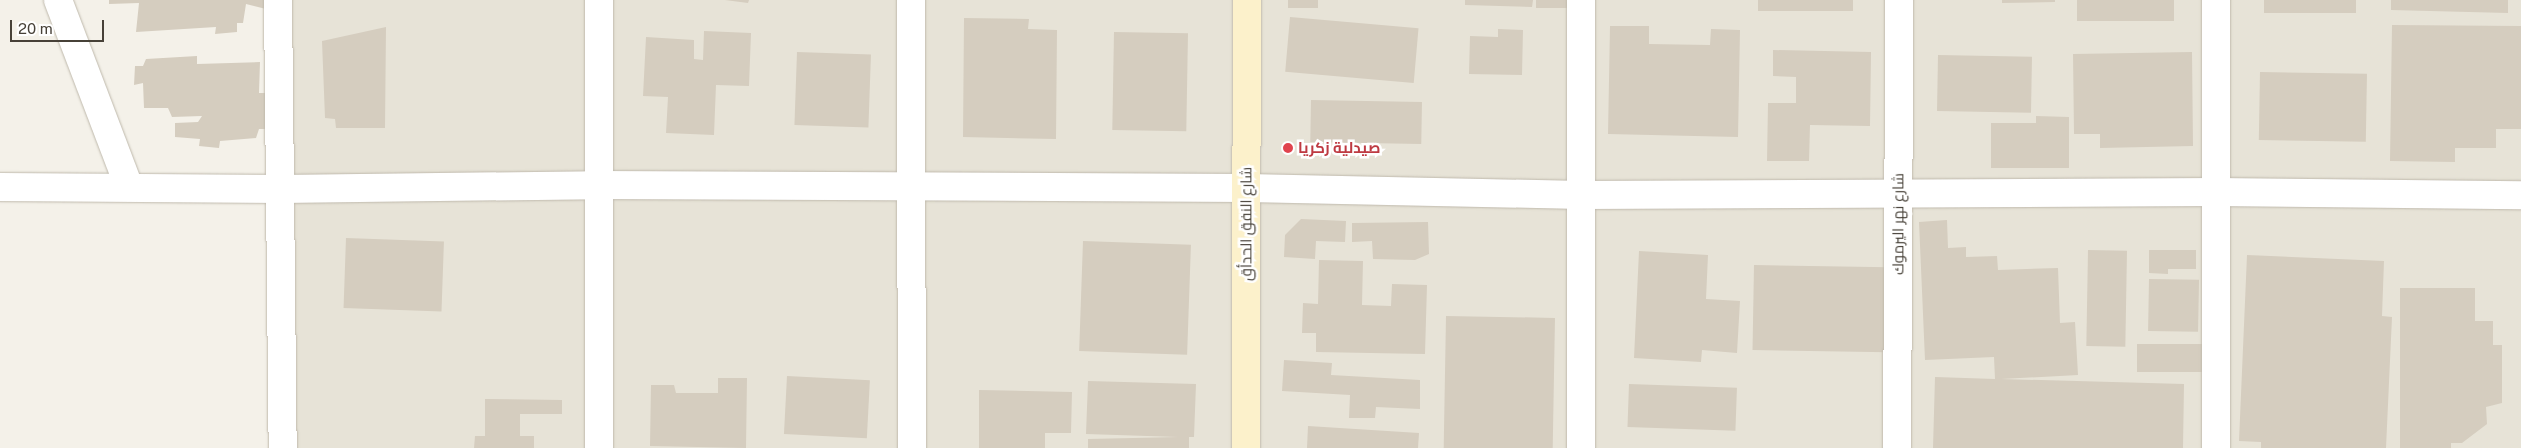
<!DOCTYPE html>
<html>
<head>
<meta charset="utf-8">
<style>
	body { margin:0 }
	#map { position:relative; width:2521px; height:448px; overflow:hidden; background:#f4f1e9; font-family:"Public Sans",Cairo,sans-serif }
	div>[style] { position:absolute }
	[style*='--x'] { left:calc(var(--x)*1px); top:calc(var(--y)*1px); width:calc(var(--w)*1px); rotate:calc(var(--a)*1deg) }
	.residential>* { inset:0; background:#e7e3d7; transform-origin:0 0 }
	.building>* { inset:0; background:#d5cdbf; transform-origin:0 0 }
	.roads { filter:drop-shadow(0 0 1px #bfb9ac) drop-shadow(0 0 1px #bfb9ac) }
	.minor>* { height:28px; margin:-14px; padding:0 14px; transform-origin:14px; border-radius:14px; background:#fff }
	.secondary>* { height:28px; margin:-14px; padding:0 14px; transform-origin:14px; border-radius:14px; background:#fcf1cb }
	.dots>* { width:14px; height:14px; translate:-50% -50%; box-sizing:border-box; border:2px solid #fff; border-radius:50% }
	span { translate:-50% -50%; white-space:nowrap; text-align:center; line-height:1.15; -webkit-text-stroke:5px #fff; paint-order:stroke }
	.health-label { font-size:15px; color:#be3a42; font-weight:700 }
	.left { translate:0 -50%; text-align:left }
	.street-label { font-size:15px; color:#474138 }
	.scale { position:absolute; left:10px; top:20px; width:94px; height:22px; box-sizing:border-box; border:2px solid #474138; border-top:0; padding-left:6px; font-size:15px; line-height:18px; white-space:nowrap; color:#474138; -webkit-text-stroke:4px #fff; paint-order:stroke }
</style>
</head>
<body>
<div id="map">
	<div class="residential">
		<i style="left:282px;top:0;width:969px;height:448px"></i>
		<i style="left:1253px;top:0;width:1268px;height:448px"></i>
	</div>
	<div class="building">
		<i style="clip-path:polygon(109px 0,268px 0,266px 9px,246px 4px,243px 23px,237px 23px,237px 32px,215px 34px,216px 27px,136px 32px,139px 3px,109px 4px)"></i>
		<i style="clip-path:polygon(725px 0,749px 0,748px 3px)"></i>
		<i style="left:1288px;top:0;width:30px;height:8px"></i>
		<i style="clip-path:polygon(1465px 0,1533px 0,1532px 7px,1465px 5px)"></i>
		<i style="left:1536px;top:0;width:38px;height:8px"></i>
		<i style="left:1758px;top:0;width:95px;height:11px"></i>
		<i style="clip-path:polygon(2002px 0,2055px 0,2055px 2px,2002px 3px)"></i>
		<i style="left:2077px;top:0;width:97px;height:21px"></i>
		<i style="left:2264px;top:0;width:92px;height:13px"></i>
		<i style="clip-path:polygon(2391px 0,2508px 0,2508px 13px,2391px 10px)"></i>
		<i style="left:1290px;top:17px;width:129px;height:55px;rotate:5deg"></i>
		<i style="clip-path:polygon(964px 18px,1029px 19px,1028px 29px,1057px 30px,1056px 139px,963px 137px)"></i>
		<i style="clip-path:polygon(2392px 25px,2521px 26px,2521px 129px,2496px 129px,2496px 148px,2455px 148px,2455px 162px,2390px 161px)"></i>
		<i style="clip-path:polygon(1610px 26px,1649px 26px,1649px 44px,1710px 45px,1711px 29px,1740px 30px,1738px 137px,1608px 134px)"></i>
		<i style="clip-path:polygon(386px 27px,385px 128px,336px 128px,335px 119px,325px 118px,322px 41px)"></i>
		<i style="clip-path:polygon(1498px 29px,1523px 30px,1522px 75px,1469px 74px,1470px 36px,1498px 37px)"></i>
		<i style="clip-path:polygon(704px 31px,751px 33px,749px 86px,716px 85px,714px 135px,666px 133px,668px 97px,643px 96px,646px 37px,694px 40px,694px 59px,703px 60px)"></i>
		<i style="left:1114px;top:32px;width:74px;height:98px;rotate:1deg"></i>
		<i style="clip-path:polygon(1773px 50px,1871px 52px,1870px 126px,1810px 125px,1809px 161px,1767px 161px,1768px 103px,1796px 103px,1796px 77px,1773px 76px)"></i>
		<i style="left:797px;top:52px;width:74px;height:73px;rotate:2deg"></i>
		<i style="clip-path:polygon(2192px 52px,2193px 146px,2100px 148px,2100px 134px,2074px 134px,2073px 54px)"></i>
		<i style="left:1938px;top:55px;width:94px;height:56px;rotate:1deg"></i>
		<i style="clip-path:polygon(197px 56px,197px 64px,260px 62px,259px 93px,269px 93px,269px 129px,259px 129px,256px 138px,220px 141px,219px 148px,199px 146px,200px 139px,175px 137px,175px 123px,198px 122px,202px 116px,172px 117px,168px 108px,144px 108px,143px 83px,134px 85px,135px 66px,143px 66px,146px 59px)"></i>
		<i style="left:2260px;top:72px;width:107px;height:68px;rotate:1deg"></i>
		<i style="left:1311px;top:100px;width:111px;height:42px;rotate:1deg"></i>
		<i style="clip-path:polygon(2036px 116px,2069px 117px,2069px 168px,1991px 168px,1991px 123px,2036px 123px)"></i>
		<i style="clip-path:polygon(1301px 219px,1346px 221px,1345px 242px,1316px 241px,1315px 259px,1284px 257px,1285px 235px)"></i>
		<i style="clip-path:polygon(1947px 220px,1948px 248px,1966px 247px,1966px 257px,1997px 256px,1998px 270px,2058px 268px,2060px 323px,2075px 322px,2078px 375px,2001px 379px,2184px 384px,2183px 448px,1933px 448px,1935px 377px,1995px 379px,1994px 357px,1925px 360px,1919px 222px)"></i>
		<i style="clip-path:polygon(1428px 222px,1429px 254px,1415px 260px,1373px 259px,1372px 241px,1352px 242px,1352px 223px)"></i>
		<i style="left:346px;top:238px;width:98px;height:70px;rotate:2deg"></i>
		<i style="left:1083px;top:241px;width:108px;height:110px;rotate:2deg"></i>
		<i style="left:2088px;top:250px;width:39px;height:96px;rotate:1deg"></i>
		<i style="clip-path:polygon(2149px 250px,2196px 250px,2196px 269px,2168px 269px,2168px 274px,2149px 273px)"></i>
		<i style="clip-path:polygon(1639px 251px,1708px 255px,1706px 299px,1740px 301px,1737px 353px,1702px 350px,1701px 362px,1634px 358px)"></i>
		<i style="clip-path:polygon(2247px 255px,2384px 261px,2382px 316px,2392px 317px,2386px 448px,2261px 448px,2261px 442px,2239px 441px)"></i>
		<i style="clip-path:polygon(1319px 260px,1363px 261px,1362px 305px,1391px 306px,1392px 284px,1427px 285px,1425px 354px,1316px 352px,1316px 333px,1302px 333px,1303px 303px,1318px 304px)"></i>
		<i style="left:1754px;top:265px;width:135px;height:85px;rotate:1deg"></i>
		<i style="left:2149px;top:279px;width:50px;height:52px;rotate:1deg"></i>
		<i style="clip-path:polygon(2400px 288px,2475px 288px,2475px 321px,2493px 321px,2493px 345px,2502px 345px,2502px 403px,2486px 407px,2487px 424px,2462px 443px,2451px 443px,2451px 448px,2400px 448px)"></i>
		<i style="left:1446px;top:316px;width:109px;height:132px;rotate:1deg"></i>
		<i style="left:2208px;top:344px;width:28px;height:71px;rotate:90deg"></i>
		<i style="clip-path:polygon(1284px 360px,1332px 363px,1331px 375px,1420px 380px,1420px 409px,1376px 407px,1375px 418px,1349px 418px,1350px 395px,1282px 391px)"></i>
		<i style="left:787px;top:376px;width:83px;height:58px;rotate:3deg"></i>
		<i style="clip-path:polygon(718px 378px,747px 378px,746px 448px,650px 446px,651px 385px,674px 385px,676px 393px,718px 393px)"></i>
		<i style="clip-path:polygon(1088px 381px,1196px 384px,1194px 437px,1189px 437px,1189px 448px,1088px 448px,1088px 439px,1178px 437px,1086px 434px)"></i>
		<i style="left:1629px;top:384px;width:108px;height:43px;rotate:2deg"></i>
		<i style="clip-path:polygon(979px 390px,1072px 392px,1071px 433px,1045px 433px,1045px 448px,979px 448px)"></i>
		<i style="clip-path:polygon(485px 399px,562px 400px,562px 414px,520px 414px,520px 436px,534px 436px,534px 448px,474px 448px,475px 436px,485px 436px)"></i>
		<i style="clip-path:polygon(1308px 426px,1419px 433px,1418px 448px,1307px 448px)"></i>
	</div>
	<div class="roads">
		<div class="minor">
			<i style="--x:58;--y:0;--w:200;--a:69.2"></i>
			<i style="--x:278;--y:0;--w:448;--a:89.4"></i>
			<i style="--x:911;--y:0;--w:448;--a:89.9"></i>
			<i style="--x:1581;--y:0;--w:448;--a:90"></i>
			<i style="--x:0;--y:187;--w:281;--a:0.4"></i>
			<i style="--x:281;--y:189;--w:316;--a:-0.7"></i>
			<i style="--x:597;--y:185;--w:650;--a:0.26"></i>
			<i style="--x:1247;--y:188;--w:335;--a:1.2"></i>
			<i style="--x:1582;--y:195;--w:634;--a:-0.27"></i>
			<i style="--x:2216;--y:192;--w:305;--a:0.6"></i>
			<i style="--x:599;--y:448;--w:448;--a:-90"></i>
			<i style="--x:1897;--y:448;--w:448;--a:-89.7"></i>
			<i style="--x:2216;--y:448;--w:448;--a:-90"></i>
		</div>
		<div class="secondary">
			<i style="--x:1246;--y:448;--w:448;--a:-89.9"></i>
		</div>
	</div>
	<div class="dots">
		<i style="left:1288px;top:148px;background:#e0444e"></i>
	</div>
	<div class="health-label">
		<span class="left" style="left:1298px;top:148px">صيدلية زكريا</span>
	</div>
	<div class="street-label">
		<span style="left:1246px;top:224px;rotate:-90deg">شارع النفق الحدأق</span>
		<span style="left:1898px;top:224px;rotate:-90deg">شارع نهر اليرموك</span>
	</div>
	<div class="scale">20 m</div>
</div>
</body>
</html>
